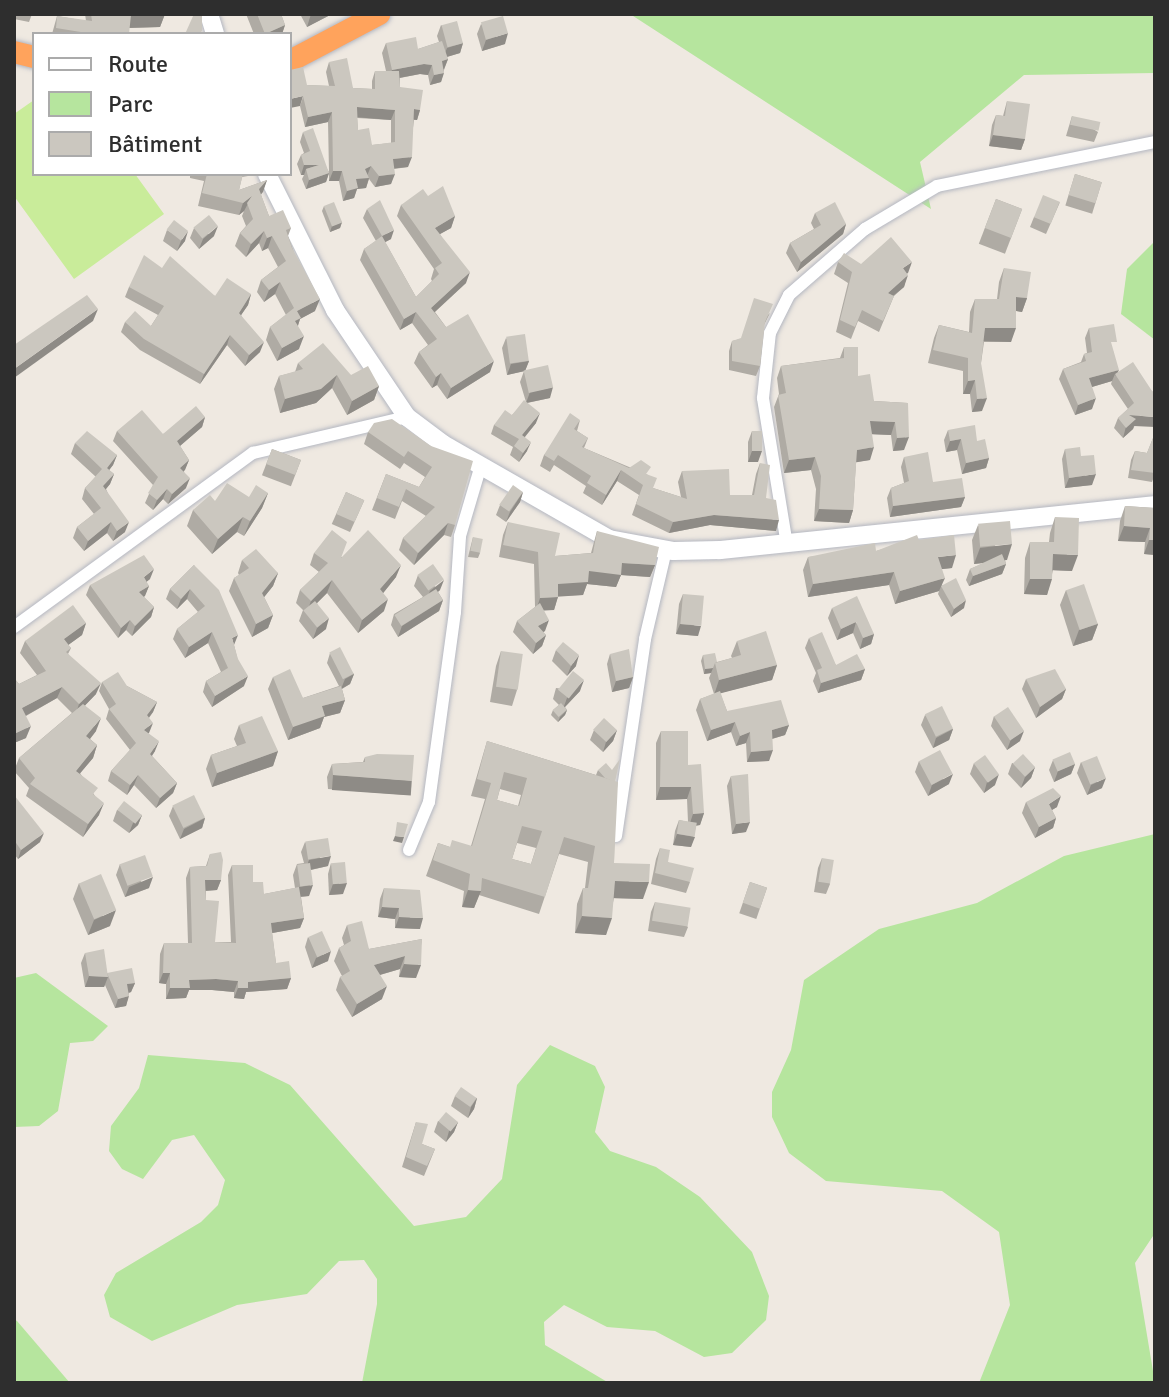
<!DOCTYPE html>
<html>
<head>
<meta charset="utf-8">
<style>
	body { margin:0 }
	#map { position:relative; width:1169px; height:1397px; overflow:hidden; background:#efe9e1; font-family:Signika,sans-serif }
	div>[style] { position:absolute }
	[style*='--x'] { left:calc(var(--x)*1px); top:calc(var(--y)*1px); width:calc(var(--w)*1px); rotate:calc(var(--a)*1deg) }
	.green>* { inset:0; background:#b6e59e }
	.pitch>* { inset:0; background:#c9ec9a }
	.roads { filter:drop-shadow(0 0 2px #b4b7c1) drop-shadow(0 0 2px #b4b7c1) }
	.street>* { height:12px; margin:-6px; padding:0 6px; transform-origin:6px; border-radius:6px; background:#fff }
	.secondary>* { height:18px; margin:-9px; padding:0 9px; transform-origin:9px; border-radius:9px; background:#fff }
	.highway>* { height:22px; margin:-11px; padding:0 11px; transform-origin:11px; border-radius:11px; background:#ffa35c }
	.wall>* { inset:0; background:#afaba4; transform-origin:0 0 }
	.shaded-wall>* { inset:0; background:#8e8b86; transform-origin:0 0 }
	.building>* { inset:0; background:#cbc7bf; transform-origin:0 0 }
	span { translate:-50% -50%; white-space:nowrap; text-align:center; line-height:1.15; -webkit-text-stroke:8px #fff; paint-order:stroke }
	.frame { position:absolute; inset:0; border:16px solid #2e2e2e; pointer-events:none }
	.legend { position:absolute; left:32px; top:32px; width:260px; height:144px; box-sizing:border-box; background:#fff; border:2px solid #ababab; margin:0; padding:10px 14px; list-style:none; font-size:24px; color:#2e2e2e }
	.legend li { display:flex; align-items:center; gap:16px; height:40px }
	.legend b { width:40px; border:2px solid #ababab }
</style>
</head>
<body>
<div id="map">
	<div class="green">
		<i style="clip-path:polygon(630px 14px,1155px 14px,1155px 73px,1024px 75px,920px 162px,931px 209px)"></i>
		<i style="clip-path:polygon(1155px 241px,1155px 340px,1121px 314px,1127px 269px)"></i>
		<i style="clip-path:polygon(1155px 834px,1155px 1233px,1135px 1263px,1155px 1383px,979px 1383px,1010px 1305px,999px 1232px,942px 1191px,826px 1181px,789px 1153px,772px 1117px,772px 1092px,791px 1050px,804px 980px,879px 929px,977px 903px,1064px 856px)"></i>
		<i style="clip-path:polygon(36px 973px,108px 1026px,93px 1041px,70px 1043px,58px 1111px,39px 1126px,14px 1127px,14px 978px)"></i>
		<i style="clip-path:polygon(550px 1045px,595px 1066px,605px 1087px,595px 1132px,610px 1151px,656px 1167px,700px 1197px,752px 1252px,769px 1296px,766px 1320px,732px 1353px,704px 1357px,655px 1331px,607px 1327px,564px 1305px,544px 1322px,545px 1345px,609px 1383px,362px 1383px,377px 1304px,377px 1279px,364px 1260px,339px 1261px,307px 1294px,237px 1305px,152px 1341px,110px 1317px,104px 1295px,116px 1273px,201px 1222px,218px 1205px,225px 1180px,194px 1135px,172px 1140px,143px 1179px,122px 1169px,109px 1151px,111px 1126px,139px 1088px,148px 1055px,245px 1063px,290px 1085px,414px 1226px,466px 1217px,502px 1179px,517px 1085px)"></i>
		<i style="clip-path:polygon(14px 1319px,17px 1321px,70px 1383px,14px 1383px)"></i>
	</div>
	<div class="pitch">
		<i style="clip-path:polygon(34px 100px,34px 174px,135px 174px,164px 214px,74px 279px,14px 196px,14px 114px)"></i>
	</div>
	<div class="roads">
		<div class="street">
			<i style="--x:787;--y:545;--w:149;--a:-99.3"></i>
			<i style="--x:763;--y:398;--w:65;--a:-83.9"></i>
			<i style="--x:770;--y:333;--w:42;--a:-63.4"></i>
			<i style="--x:789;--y:295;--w:101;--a:-41"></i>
			<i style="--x:865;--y:229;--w:84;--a:-30.8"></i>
			<i style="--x:937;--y:186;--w:222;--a:-11.4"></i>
			<i style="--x:14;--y:627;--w:296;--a:-36.1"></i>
			<i style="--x:253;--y:453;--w:158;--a:-13.2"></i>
			<i style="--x:616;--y:836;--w:199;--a:-81.6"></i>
			<i style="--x:645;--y:639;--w:91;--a:-76.7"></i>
			<i style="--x:409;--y:850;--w:52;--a:-67.4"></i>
			<i style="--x:429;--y:802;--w:192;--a:-82.2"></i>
			<i style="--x:455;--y:612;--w:76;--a:-86.2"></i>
			<i style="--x:460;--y:536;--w:74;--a:-73.5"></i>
		</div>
		<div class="secondary">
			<i style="--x:209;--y:14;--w:21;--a:73"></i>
			<i style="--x:267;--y:174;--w:152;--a:63.4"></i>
			<i style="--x:335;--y:310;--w:129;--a:56.1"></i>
			<i style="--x:407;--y:417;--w:45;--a:36.9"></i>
			<i style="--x:443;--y:444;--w:191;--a:29.8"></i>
			<i style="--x:609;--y:539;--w:66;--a:10.5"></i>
			<i style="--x:674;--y:551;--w:46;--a:-1.2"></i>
			<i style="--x:720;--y:550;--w:437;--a:-5.9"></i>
		</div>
		<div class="highway">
			<i style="--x:14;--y:52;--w:21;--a:14"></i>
			<i style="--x:290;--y:61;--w:101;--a:-27.8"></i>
		</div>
	</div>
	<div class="wall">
		<i style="clip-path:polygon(14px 14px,32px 14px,29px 22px,14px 19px)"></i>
		<i style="clip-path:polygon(85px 14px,165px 14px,160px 27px,129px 28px,129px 34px,52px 34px,57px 16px,86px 21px)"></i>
		<i style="clip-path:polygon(246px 14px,281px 14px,285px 25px,282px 34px,254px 34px)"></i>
		<i style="clip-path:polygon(300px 14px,332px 14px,307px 27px)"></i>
		<i style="clip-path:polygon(481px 24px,505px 44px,482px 51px,477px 34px)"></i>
		<i style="clip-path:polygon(evenodd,441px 25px,463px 43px,460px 53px,447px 57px,448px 59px,444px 70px,441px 82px,430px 85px,428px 75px,420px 74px,400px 78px,400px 87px,420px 110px,417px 120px,414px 120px,408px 167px,394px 169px,391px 184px,375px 187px,369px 179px,366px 188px,357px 189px,354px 198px,343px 201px,339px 181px,329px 181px,329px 173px,326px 182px,306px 189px,302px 179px,304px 175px,301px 175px,297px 164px,301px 155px,304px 153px,300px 142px,303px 132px,329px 172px,328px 122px,305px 127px,300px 106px,307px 85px,329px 86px,326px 72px,329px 62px,353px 88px,372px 89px,372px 81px,375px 71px,386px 71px,382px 53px,386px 43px,418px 49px,439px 42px,437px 36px,441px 25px,357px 118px,391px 120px,391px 143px,372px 145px,358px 130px,357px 118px)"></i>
		<i style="clip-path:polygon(1007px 101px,1025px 139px,1021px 150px,989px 146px,992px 125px,996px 115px,1003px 116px)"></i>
		<i style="clip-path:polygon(1072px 116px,1098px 132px,1094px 142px,1066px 136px)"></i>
		<i style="clip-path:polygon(190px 174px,248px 174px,248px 176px,242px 177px,239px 190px,267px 180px,261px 195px,269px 216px,291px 228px,288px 236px,315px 311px,300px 319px,298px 326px,299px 349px,277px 361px,266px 340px,270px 327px,286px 315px,275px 294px,264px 302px,257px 292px,261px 280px,278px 267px,268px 248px,262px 251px,259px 243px,246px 257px,235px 246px,240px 233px,246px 226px,242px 216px,244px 211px,239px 215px,198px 206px,204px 181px,190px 178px)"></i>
		<i style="left:1075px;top:174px;width:28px;height:33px;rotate:17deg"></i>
		<i style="clip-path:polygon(428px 196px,455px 216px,451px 228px,440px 234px,466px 283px,435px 312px,446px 327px,490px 372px,447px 399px,437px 385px,432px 388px,414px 363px,419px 352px,428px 345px,412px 323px,400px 330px,360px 260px,364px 249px,376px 241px,363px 218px,367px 209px,391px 239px,385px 242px,416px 297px,432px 281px,431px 279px,434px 269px,397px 216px,401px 205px)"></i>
		<i style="left:996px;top:199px;width:28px;height:48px;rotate:21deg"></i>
		<i style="clip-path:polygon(1060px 202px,1046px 234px,1030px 227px,1034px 217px)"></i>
		<i style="clip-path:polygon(324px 206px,342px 222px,340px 228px,330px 232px,322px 211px)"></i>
		<i style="clip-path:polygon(815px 213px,846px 224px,843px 234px,797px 272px,786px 253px,790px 243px,814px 229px,811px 223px)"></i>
		<i style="clip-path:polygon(194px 228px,214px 236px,199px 249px,190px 238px)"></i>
		<i style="clip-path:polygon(167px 230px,185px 241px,177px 251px,163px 241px)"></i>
		<i style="clip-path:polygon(838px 262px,861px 264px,907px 274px,904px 287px,894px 296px,879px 332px,858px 321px,851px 339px,836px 332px,848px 283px,834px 274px)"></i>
		<i style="clip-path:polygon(162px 268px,215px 296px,251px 294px,248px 305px,241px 315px,260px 352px,245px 366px,227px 345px,200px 384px,140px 350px,121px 332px,125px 322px,151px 326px,158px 315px,125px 297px,129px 287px)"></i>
		<i style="clip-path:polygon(1004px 268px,1027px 298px,1022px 312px,1016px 311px,1011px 342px,984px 342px,981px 363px,982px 411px,972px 412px,970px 394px,963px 394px,963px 371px,928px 363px,934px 338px,939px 325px,969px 332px,970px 312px,975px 299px,997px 299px,999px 282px)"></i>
		<i style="clip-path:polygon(770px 313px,764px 325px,760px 366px,756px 376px,729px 370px,729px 351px,732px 341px,741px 339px)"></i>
		<i style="clip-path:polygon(1089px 328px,1113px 351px,1118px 372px,1152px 391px,1133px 429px,1123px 438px,1114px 428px,1118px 418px,1128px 409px,1111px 384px,1112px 381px,1092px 387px,1092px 409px,1075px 415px,1059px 379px,1063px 369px,1081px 362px,1084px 354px,1087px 353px,1085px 338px)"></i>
		<i style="clip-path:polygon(506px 338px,529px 361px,525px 371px,550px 398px,527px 403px,536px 423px,525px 437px,527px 451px,519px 462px,510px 455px,513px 447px,491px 434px,494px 425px,512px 415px,526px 402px,520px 382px,524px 371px,507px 375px,502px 348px)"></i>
		<i style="clip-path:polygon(844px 347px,858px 376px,874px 401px,908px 403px,904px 450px,893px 451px,891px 435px,872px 434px,870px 460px,856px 462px,853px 510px,849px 523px,814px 521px,816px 489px,811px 470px,784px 473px,774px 407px,779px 394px,777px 378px,781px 366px,840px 358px)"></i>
		<i style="clip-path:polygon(298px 363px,351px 375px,379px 386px,374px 400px,347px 415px,332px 388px,316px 403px,280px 413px,274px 389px,279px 376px,295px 372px)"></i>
		<i style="clip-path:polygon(205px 417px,202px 427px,180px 446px,189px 460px,184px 471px,186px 488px,168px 504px,163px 499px,153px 510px,145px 503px,153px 485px,113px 441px,117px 431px,163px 434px)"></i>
		<i style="clip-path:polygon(580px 420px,577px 431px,588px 438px,584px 448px,648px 475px,653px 488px,681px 497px,678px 482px,682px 471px,730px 495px,752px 495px,756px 474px,760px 463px,766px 498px,776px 531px,710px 525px,669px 533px,632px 515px,639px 495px,617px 481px,602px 505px,583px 493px,586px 486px,554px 465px,550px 472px,540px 466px,544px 455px)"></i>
		<i style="clip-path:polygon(948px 430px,989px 458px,986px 468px,962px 474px,957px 450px,946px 452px,944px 440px)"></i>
		<i style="clip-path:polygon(752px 431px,758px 462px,748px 462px,748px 442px)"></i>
		<i style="clip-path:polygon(368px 432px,431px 446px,455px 525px,451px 537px,444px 535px,414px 565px,399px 550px,403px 538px,426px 516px,402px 501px,395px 519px,372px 510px,386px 474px,419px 487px,425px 477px,404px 463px,400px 469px,364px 444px)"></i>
		<i style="clip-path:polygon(1155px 433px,1155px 474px,1152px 482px,1128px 478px,1131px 460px,1135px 451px,1147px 453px)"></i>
		<i style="clip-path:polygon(75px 443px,117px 455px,113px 465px,109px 470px,114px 474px,110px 484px,106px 489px,125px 532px,113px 541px,107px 533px,84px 551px,73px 538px,77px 527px,94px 514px,82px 499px,85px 488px,96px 477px,71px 454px)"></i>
		<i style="left:272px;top:449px;width:31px;height:28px;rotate:21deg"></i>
		<i style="clip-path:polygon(1065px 449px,1092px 485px,1065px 488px,1062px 459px)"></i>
		<i style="clip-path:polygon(904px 457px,933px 482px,965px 497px,961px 507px,890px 517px,887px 498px,891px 488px,904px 483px,901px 467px)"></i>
		<i style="left:346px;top:492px;width:20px;height:35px;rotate:24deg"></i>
		<i style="clip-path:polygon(523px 492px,520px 502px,506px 522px,496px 515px,500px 505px)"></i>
		<i style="clip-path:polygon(268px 493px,262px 508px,244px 536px,237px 532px,212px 554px,187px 526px,193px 510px,215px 501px,249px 497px)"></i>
		<i style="clip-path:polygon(1125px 506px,1155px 508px,1155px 555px,1144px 554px,1145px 542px,1118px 541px,1120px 521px)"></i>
		<i style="clip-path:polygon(1055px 517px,1072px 571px,1053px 570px,1047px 595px,1024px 594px,1025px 558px,1030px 542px,1049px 542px,1050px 533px)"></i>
		<i style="clip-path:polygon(508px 522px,555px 556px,591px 553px,597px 531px,655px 565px,650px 577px,621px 575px,616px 587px,587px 584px,583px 595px,558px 596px,554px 610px,544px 610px,545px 631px,543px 632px,546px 635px,542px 646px,533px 654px,513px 632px,517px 621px,535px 607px,534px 564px,499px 557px,503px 535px)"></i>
		<i style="clip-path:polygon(978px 525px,1007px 560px,1005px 560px,1006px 564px,1002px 574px,969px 586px,966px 580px,970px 569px,984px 563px,974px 564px,972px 540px)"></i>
		<i style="clip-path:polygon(473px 537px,480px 553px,478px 558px,468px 557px)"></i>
		<i style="clip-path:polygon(919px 540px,952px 568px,942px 569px,942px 585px,964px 608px,951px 617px,938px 594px,939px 591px,895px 604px,889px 585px,808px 597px,803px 570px,808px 557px,876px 551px)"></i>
		<i style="clip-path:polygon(314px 553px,342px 557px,396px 577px,383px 593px,384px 611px,358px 633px,327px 593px,317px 603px,326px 629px,313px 639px,299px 621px,303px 610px,296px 603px,300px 590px,319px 572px,310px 565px)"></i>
		<i style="clip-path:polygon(242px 560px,278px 573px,273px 586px,264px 597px,273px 615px,268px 628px,252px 637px,229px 591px,234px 578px,239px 575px,238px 573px)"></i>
		<i style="clip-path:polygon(194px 565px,234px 645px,244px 686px,212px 707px,203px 692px,206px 681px,221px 672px,208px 643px,185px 658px,173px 639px,177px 629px,198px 612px,187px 599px,177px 609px,166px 599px,170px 589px)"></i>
		<i style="clip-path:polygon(418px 575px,440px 590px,438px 592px,443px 600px,439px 611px,398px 637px,391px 625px,394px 614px,423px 597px,414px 586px)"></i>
		<i style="clip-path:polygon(150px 579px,146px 582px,149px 586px,144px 597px,154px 607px,151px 617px,132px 636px,126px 630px,118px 638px,86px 595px,90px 585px)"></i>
		<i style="clip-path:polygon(1066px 590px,1098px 624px,1092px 640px,1073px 646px,1060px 605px)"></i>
		<i style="clip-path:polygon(683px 594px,698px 636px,676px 634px,679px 604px)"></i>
		<i style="clip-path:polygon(832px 608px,874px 634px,871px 644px,860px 649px,853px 633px,837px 640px,828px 618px)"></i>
		<i style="clip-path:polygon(86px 623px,82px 635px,68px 645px,71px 648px,68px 654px,96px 694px,85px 705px,96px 731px,90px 739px,97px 745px,93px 758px,80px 773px,95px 796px,99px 815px,83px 837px,26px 796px,29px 788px,14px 771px,19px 758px,72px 713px,57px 698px,26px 716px,26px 738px,14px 743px,14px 678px,19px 684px,37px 675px,20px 653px,25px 641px)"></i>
		<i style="clip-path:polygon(809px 638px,836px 665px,865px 669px,861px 680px,818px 693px,813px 681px,816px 673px,805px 648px)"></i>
		<i style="clip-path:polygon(737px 641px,777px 665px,772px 680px,720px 693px,727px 711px,789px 725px,785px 735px,772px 739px,769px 761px,747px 762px,746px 743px,736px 746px,731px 732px,707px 741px,696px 710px,700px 699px,714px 694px,709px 678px,711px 673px,704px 674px,701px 661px,703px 655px,717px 662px,732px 658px,731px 656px)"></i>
		<i style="clip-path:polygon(556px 650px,576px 666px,567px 676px,552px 661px)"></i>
		<i style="clip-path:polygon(501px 651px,517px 690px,512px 706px,490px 702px,496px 666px)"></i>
		<i style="clip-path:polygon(330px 653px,354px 674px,350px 684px,342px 689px,345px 700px,340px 713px,324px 717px,320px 728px,288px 740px,268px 689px,273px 677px,303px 698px,339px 686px,327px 663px)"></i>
		<i style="clip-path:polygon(610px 654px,633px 677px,629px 688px,612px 692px,607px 664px)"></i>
		<i style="clip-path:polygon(1026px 679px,1066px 689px,1062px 699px,1036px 718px,1022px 689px)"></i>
		<i style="clip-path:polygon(102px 682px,127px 686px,157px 702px,153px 712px,149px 718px,148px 734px,155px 751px,152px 756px,177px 783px,173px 793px,156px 808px,134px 785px,127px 795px,108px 781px,111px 771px,130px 750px,106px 719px,109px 709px,99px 691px)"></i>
		<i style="clip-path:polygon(556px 688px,580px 691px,565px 707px,567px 710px,565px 715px,558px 722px,551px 715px,553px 710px,559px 705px,553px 699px)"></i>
		<i style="clip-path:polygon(925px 715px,953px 729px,949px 740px,933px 748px,921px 725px)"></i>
		<i style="clip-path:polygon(994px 716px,1020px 741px,1007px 750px,991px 726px)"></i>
		<i style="clip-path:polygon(239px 725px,278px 751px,273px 766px,212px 787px,206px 769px,211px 755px,237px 746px,234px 739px)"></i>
		<i style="clip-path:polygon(594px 730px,617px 730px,613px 741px,603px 752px,590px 740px)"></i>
		<i style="clip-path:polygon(661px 731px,688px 765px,704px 813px,700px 825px,696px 826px,691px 847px,673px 845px,675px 831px,679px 820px,688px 822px,687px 799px,656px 800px,656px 743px)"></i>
		<i style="clip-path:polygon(evenodd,487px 741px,596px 775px,598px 770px,615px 782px,614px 863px,643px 899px,614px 898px,606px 935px,575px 933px,577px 904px,583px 888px,585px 888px,588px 862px,559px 854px,539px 914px,479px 895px,474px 908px,462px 907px,464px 891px,426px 876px,438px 843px,450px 847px,471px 846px,485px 799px,471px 796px,487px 741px,500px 789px,521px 795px,518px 806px,497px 800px,500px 789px,487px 741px,517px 843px,536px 848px,531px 864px,512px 859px,517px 843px)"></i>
		<i style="clip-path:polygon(365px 757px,407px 795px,328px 789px,327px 777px,332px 764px,363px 762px)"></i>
		<i style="clip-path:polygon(1053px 760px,1075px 764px,1071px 774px,1054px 782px,1049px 770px)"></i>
		<i style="clip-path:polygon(919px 761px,949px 784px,928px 796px,915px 772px)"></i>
		<i style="clip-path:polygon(1081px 762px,1102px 788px,1087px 795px,1077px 773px)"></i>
		<i style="clip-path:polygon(974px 763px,995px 785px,984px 793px,970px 774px)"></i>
		<i style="clip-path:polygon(1012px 763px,1035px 767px,1031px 778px,1021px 788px,1008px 774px)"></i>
		<i style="clip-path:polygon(731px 776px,746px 832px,732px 834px,727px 786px)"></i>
		<i style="clip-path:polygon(14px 795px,40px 842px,18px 859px,14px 854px)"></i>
		<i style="clip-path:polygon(1026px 802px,1057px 807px,1052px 810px,1056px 818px,1053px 828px,1035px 838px,1022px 813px)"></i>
		<i style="clip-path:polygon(173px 806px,205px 818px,202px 828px,180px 839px,169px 816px)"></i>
		<i style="clip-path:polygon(117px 810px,142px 815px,138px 825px,129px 833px,113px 821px)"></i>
		<i style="clip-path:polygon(305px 842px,328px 866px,311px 870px,309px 896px,301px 897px,304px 918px,300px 928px,272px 933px,276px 963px,291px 978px,287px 989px,246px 992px,244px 999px,234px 998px,234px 992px,212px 990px,189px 990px,186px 998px,166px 999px,166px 984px,159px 983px,160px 954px,164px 943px,188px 943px,186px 878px,190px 867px,206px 866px,210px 854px,221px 880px,217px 890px,206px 891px,206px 900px,215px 942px,231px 942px,228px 875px,232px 865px,253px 882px,264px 894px,295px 888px,293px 875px,297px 864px,304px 863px,301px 852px)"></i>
		<i style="clip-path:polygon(660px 848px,668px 862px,690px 882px,686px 893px,651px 884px,656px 859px)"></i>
		<i style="clip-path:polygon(822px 858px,830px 884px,826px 894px,814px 892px,818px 868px)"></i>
		<i style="clip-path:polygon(331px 863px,343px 894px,329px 895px,328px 874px)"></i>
		<i style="clip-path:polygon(120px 864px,149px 888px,125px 897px,116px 875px)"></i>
		<i style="left:750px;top:882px;width:18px;height:33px;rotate:19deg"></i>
		<i style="clip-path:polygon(79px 883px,110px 926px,88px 935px,73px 899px)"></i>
		<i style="clip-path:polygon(384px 888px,420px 929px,395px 928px,395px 919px,378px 917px,380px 899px)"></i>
		<i style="clip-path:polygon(655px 902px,688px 927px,684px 937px,648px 931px,651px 912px)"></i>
		<i style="clip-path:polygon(347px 925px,369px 949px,422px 939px,416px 978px,399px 977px,400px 969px,380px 975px,382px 999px,352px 1017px,336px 990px,340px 977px,342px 976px,334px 961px,339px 948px,344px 945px,342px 938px)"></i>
		<i style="clip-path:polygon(308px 937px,328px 961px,312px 968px,305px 947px)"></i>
		<i style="clip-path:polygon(85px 953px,107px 973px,135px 983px,131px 992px,129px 993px,126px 1006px,115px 1008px,105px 985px,104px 987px,85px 987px,81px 963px)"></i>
		<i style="clip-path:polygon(455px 1096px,477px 1098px,474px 1109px,468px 1118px,451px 1106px)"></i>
		<i style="clip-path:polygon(438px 1121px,458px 1122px,454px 1132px,446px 1142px,434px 1132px)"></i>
		<i style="clip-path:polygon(416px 1122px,422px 1144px,435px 1149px,424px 1176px,402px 1167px)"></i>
	</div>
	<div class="shaded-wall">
		<i style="clip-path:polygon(165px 14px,160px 27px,126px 28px,131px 15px)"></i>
		<i style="clip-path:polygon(311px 14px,332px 14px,307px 27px)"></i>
		<i style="clip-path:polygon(285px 25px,282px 34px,265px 34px)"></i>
		<i style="clip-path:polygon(508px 33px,505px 44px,482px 51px,486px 40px)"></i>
		<i style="clip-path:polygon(463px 43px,460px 53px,443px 58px,447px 48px)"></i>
		<i style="clip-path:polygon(448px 59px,444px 69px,438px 71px,442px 61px)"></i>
		<i style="clip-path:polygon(424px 64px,432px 65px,428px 75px,420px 74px,388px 80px,392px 70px)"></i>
		<i style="clip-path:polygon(444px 73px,441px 82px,430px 85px,434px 75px)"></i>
		<i style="clip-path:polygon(303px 96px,300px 106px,290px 108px,290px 99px)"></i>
		<i style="clip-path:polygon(357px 107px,395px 110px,391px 120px,354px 117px)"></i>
		<i style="clip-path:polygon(414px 109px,420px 110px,417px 120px,410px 119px)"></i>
		<i style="clip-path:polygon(332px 112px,328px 122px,305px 127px,308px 117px)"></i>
		<i style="clip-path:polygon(993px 135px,1025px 139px,1021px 150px,989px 146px)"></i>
		<i style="clip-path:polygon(412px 157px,408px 167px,389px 169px,393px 159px)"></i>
		<i style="clip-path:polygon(304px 165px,319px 165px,306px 169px,304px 175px,301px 175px)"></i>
		<i style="clip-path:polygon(371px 166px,367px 176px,369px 178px,366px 188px,357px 189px,354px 198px,343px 201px,347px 191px,356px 179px,365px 169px)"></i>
		<i style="clip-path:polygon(333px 171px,342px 171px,339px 181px,329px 181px)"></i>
		<i style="clip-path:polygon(329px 173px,326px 182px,306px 189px,309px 180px)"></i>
		<i style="clip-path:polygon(395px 174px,391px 184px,375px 187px,379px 176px)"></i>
		<i style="clip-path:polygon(267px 180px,263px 192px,254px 202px,259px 189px)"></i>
		<i style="clip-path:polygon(252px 196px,244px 211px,239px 215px,243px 203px)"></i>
		<i style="clip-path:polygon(455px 216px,451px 228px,431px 239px,435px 228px)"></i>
		<i style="clip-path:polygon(342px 222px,340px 228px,330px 232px,332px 226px)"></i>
		<i style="clip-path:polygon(846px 224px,843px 234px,797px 272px,801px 262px)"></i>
		<i style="clip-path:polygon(218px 226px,214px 236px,199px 249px,203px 239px)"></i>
		<i style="clip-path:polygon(394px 230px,391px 239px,378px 246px,382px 236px)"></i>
		<i style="clip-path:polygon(188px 231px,185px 241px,177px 251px,181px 241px)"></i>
		<i style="clip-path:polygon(264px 231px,259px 243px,246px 257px,251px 244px)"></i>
		<i style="clip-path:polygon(272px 236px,268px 248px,262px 251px,267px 238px)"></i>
		<i style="clip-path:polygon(912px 262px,908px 273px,898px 280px,903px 268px)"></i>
		<i style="clip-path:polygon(470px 272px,466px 283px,427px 319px,431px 308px)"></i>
		<i style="clip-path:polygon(908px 275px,904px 287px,883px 304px,888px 293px)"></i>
		<i style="clip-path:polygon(280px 282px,275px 294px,264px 302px,269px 290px)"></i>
		<i style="clip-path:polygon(251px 294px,248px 305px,235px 324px,239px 313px)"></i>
		<i style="clip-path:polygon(1016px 297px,1027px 298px,1022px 312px,1011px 310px)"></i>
		<i style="clip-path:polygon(320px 299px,315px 311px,300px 319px,296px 331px,290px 333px,297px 311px)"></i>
		<i style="clip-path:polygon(98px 309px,93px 321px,14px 378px,14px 369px)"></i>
		<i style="clip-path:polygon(416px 312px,412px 323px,400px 330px,404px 319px)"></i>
		<i style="clip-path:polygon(985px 328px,1016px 328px,1011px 342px,981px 341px)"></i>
		<i style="clip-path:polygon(230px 335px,227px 345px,200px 384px,204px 374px)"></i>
		<i style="clip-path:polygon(304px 336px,299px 349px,277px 361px,282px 348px)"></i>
		<i style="clip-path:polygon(264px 342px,260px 352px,245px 366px,249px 355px)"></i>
		<i style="clip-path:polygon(494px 361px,490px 372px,447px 399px,451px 388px)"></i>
		<i style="clip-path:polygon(529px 361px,525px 371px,507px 375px,511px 364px)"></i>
		<i style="clip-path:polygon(1119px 370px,1116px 376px,1115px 374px,1112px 381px,1085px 389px,1089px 378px)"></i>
		<i style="clip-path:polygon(441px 373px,437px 385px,432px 388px,436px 377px)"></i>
		<i style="clip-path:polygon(337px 375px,332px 388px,316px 403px,280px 413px,285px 399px)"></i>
		<i style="clip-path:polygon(975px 380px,970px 394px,963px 394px,968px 381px)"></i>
		<i style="clip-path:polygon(379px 386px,374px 400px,347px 415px,352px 401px)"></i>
		<i style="clip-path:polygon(553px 387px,550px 398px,526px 403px,530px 392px)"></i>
		<i style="clip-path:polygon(987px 398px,982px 411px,972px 412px,977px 399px)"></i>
		<i style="clip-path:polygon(1096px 398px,1092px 409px,1075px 415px,1078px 405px)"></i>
		<i style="clip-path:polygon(540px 413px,536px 423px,518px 445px,522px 435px)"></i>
		<i style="clip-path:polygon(1129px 415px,1155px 417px,1155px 427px,1134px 426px,1133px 429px,1123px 438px)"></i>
		<i style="clip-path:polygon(205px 417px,202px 427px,174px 451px,177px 441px)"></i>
		<i style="clip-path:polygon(870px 421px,895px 422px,891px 435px,866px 434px)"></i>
		<i style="clip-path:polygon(909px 437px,904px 450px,893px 451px,897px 438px)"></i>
		<i style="clip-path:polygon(961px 439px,957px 450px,946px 452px,950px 441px)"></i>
		<i style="clip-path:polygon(531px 442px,527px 451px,519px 462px,523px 453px)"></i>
		<i style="clip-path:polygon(874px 447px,870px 460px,852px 463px,857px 450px)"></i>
		<i style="clip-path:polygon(752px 451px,762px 451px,758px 462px,748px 462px)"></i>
		<i style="clip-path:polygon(117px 455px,113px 465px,103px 478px,107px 468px)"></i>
		<i style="clip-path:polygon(815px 457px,811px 470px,784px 473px,789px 460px)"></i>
		<i style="clip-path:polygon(989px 458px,986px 468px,962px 474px,966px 463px)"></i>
		<i style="clip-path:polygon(189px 460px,185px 470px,176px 478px,180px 468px)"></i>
		<i style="clip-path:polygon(621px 470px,617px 481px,602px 505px,606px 495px)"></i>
		<i style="clip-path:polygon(114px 474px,110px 484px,100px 496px,103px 486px)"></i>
		<i style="clip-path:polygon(1096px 474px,1092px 485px,1065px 488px,1069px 478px)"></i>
		<i style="clip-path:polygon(190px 478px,186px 488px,168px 504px,172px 494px)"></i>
		<i style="clip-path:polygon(167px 489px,163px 499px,153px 510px,157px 500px)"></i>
		<i style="clip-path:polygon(523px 492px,520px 502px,506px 522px,510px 512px)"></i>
		<i style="clip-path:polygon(268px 493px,262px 508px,244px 536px,250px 521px)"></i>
		<i style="clip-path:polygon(965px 497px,961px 507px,890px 517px,893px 506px)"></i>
		<i style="clip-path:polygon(819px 509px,853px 510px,849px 523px,814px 521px)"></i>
		<i style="clip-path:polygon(714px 515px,779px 520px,776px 531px,710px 525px,669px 533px,673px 522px)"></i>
		<i style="clip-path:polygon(243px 517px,237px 532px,212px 554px,218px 539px)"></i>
		<i style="clip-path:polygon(111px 522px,107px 533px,84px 551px,88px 541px)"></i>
		<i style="clip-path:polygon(129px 522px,125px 532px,113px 541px,117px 531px)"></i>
		<i style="clip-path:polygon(448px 523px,444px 535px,414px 565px,418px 553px)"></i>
		<i style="clip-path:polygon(1124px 526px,1150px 528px,1145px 542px,1118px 541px)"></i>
		<i style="clip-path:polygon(1149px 540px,1155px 540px,1155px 555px,1144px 554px)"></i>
		<i style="clip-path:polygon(1012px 544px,1007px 560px,974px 564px,980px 548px)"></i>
		<i style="clip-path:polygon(1053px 554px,1078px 555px,1072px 571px,1047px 570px)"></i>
		<i style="clip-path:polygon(956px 555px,952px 568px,934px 570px,938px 557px)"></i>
		<i style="clip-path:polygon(622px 563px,655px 565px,650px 577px,621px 575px,616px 587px,587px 584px,583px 595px,553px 597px,558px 584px,589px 571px)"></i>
		<i style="clip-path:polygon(1006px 564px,1002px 574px,969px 586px,973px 576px)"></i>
		<i style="clip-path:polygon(401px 565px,396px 577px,376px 602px,380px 589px)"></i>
		<i style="clip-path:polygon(154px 569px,150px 579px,140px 587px,144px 577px)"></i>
		<i style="clip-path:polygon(894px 572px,889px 585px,808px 597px,813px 584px)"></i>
		<i style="clip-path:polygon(278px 573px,273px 586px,257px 606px,262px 593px)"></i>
		<i style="clip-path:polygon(945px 578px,939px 591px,895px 604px,900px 591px)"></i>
		<i style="clip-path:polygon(1030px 579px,1052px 579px,1047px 595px,1024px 594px)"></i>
		<i style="clip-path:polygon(332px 580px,327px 593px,306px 614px,311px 601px)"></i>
		<i style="clip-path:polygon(444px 580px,440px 590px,426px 601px,430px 591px)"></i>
		<i style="clip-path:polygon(149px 586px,145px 596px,135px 602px,139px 592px)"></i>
		<i style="clip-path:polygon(190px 589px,187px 599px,177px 609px,181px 599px)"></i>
		<i style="clip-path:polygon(558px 597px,554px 610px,536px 611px,540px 598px)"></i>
		<i style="clip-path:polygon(388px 599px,384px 611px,358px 633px,362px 620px)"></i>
		<i style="clip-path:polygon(443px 600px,439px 611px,398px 637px,402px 626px)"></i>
		<i style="clip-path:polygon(966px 600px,964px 608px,951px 617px,954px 609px)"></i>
		<i style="clip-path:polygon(154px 607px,151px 617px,132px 636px,135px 626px)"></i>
		<i style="clip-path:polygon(273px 615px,268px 628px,252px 637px,256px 624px)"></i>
		<i style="clip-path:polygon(329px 618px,326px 629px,313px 639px,317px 628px)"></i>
		<i style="clip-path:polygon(130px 620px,126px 630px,118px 638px,121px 628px)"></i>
		<i style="clip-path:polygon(549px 620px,545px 631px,534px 637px,538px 626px)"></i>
		<i style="clip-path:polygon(856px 622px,853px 633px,837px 640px,841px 629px)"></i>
		<i style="clip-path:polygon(86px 623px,82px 635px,60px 651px,64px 639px)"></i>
		<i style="clip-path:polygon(680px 624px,701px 626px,698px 636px,676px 634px)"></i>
		<i style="clip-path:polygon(1098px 624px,1092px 640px,1073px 646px,1079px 630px)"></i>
		<i style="clip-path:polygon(212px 632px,208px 643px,185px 658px,189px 647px)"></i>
		<i style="clip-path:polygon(874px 634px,871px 644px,860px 649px,863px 638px)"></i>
		<i style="clip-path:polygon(238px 635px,234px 645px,232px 638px)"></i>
		<i style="clip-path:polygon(546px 635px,542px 646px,533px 654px,536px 643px)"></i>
		<i style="clip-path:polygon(579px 655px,576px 666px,567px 676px,571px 666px)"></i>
		<i style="clip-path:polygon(777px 665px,772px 680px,714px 695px,719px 680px)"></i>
		<i style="clip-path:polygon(713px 668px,711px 673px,704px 674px,705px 669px)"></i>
		<i style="clip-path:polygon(865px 669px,861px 680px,818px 693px,821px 683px)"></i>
		<i style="clip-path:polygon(354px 674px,350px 684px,341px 689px,345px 679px)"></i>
		<i style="clip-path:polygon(248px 676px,244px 686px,212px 707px,215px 696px)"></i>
		<i style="clip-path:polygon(633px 677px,629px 688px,612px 692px,616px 681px)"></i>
		<i style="clip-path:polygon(584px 680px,580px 691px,563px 709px,567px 698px)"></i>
		<i style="clip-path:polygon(101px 683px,96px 694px,75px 716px,79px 704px)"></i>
		<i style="clip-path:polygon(62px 687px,57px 698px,18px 720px,22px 708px)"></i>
		<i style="clip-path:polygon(1066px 689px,1062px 699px,1036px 718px,1040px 707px)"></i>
		<i style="clip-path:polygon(345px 700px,340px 713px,324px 717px,320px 728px,288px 740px,293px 727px,322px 706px)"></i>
		<i style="clip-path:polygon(157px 702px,153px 712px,143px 725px,147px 715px)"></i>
		<i style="clip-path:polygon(567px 710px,565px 715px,558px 722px,560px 717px)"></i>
		<i style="clip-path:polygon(101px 718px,96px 731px,82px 749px,86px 736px)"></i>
		<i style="clip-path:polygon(735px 722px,731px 732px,707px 741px,711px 730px)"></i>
		<i style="clip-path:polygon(153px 723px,149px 733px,140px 740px,144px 730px)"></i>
		<i style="clip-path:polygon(789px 725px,785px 735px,768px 740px,772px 730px)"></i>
		<i style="clip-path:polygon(31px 726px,26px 738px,14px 743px,14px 734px)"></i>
		<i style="clip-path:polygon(953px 729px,949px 740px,933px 748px,936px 738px)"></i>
		<i style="clip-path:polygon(617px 730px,613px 741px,603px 752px,606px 742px)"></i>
		<i style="clip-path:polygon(1024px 731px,1020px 741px,1007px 750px,1011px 739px)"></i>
		<i style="clip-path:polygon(750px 732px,746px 743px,736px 746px,740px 736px)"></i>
		<i style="clip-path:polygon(159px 741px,155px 751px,146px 764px,150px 754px)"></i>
		<i style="clip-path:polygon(97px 745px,93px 758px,72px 783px,76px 771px)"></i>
		<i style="clip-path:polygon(773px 750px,769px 761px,747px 762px,751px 752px)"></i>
		<i style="clip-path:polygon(278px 751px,273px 766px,212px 787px,217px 773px)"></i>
		<i style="clip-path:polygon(1075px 764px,1071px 774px,1054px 782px,1058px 771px)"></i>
		<i style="clip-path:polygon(1035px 767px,1031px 778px,1021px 788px,1025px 777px)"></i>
		<i style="clip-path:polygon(953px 774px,949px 784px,928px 796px,932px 785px)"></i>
		<i style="clip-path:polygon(999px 774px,995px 785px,984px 793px,987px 782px)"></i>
		<i style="clip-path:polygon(138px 775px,134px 785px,127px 795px,130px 785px)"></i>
		<i style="left:333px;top:775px;width:79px;height:15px;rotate:4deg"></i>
		<i style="clip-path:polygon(1106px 778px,1102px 788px,1087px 795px,1091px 785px)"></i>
		<i style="clip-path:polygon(177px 783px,173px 793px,156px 808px,160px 798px)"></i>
		<i style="clip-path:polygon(660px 787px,691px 787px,687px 799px,656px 800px)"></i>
		<i style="clip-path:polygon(1061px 796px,1057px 807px,1045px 814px,1049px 804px)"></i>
		<i style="clip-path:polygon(104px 803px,99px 815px,83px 837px,88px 824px)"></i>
		<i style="clip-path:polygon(704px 813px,700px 825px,689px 826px,693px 814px)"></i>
		<i style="clip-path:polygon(142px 815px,138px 825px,129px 833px,133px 823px)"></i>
		<i style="clip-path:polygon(205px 818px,202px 828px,180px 839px,184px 829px)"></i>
		<i style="clip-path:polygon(1056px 818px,1053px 828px,1035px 838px,1039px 827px)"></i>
		<i style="clip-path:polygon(750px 822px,746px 832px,732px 834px,736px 824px)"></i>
		<i style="clip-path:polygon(44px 833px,40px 842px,18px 859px,21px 850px)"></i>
		<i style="clip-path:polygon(677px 834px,695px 837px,691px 847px,673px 845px)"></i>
		<i style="clip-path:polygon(395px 836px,404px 837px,402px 843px,393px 841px)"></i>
		<i style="clip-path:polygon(331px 856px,328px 866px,305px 871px,309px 860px)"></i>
		<i style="clip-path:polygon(153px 877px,149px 888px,125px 897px,129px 887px)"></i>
		<i style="clip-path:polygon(205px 880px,221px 880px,217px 890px,202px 891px)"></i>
		<i style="clip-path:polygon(615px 881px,649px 882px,643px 899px,609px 898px)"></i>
		<i style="clip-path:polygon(347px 883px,343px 894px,329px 895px,333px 884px)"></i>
		<i style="clip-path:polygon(313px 885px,309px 896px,296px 897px,299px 887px)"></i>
		<i style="clip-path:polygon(468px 890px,481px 891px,474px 908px,462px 907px)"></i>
		<i style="clip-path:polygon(382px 907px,399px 908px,395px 919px,378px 917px)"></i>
		<i style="clip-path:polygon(116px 910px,110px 926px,88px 935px,94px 920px)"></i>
		<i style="clip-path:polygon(582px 916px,612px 918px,606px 935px,575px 933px)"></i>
		<i style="clip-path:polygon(399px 917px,423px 918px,420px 929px,395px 928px)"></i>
		<i style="clip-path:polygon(304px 918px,300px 928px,267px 934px,271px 923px)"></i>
		<i style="clip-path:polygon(331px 951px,328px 961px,312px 968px,316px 958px)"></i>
		<i style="clip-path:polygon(405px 956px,400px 969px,369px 978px,374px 965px)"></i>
		<i style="clip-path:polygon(404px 964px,421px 965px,416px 978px,399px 977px)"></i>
		<i style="clip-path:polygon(163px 973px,170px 973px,166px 984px,159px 983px)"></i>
		<i style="clip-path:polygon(89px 976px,108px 977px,104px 987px,85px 987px)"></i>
		<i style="clip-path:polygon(291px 978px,287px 989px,246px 992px,244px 999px,234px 998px,238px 988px,248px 982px)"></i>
		<i style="clip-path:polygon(216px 979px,238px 981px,234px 992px,212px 990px,189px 990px,186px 998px,166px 999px,170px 988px,189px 980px)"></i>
		<i style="clip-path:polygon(135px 983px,131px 992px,124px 994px,127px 984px)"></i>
		<i style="clip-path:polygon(387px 986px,382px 999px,352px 1017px,357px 1004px)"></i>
		<i style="clip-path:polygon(129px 996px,126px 1006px,115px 1008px,118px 999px)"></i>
		<i style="clip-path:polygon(477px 1098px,474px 1109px,468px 1118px,471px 1107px)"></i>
		<i style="clip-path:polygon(458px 1122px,454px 1132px,446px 1142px,449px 1131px)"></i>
	</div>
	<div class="building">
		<i style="clip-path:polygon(91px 14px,165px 14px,131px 15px,129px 34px,93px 34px,56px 28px,57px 16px,92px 21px)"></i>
		<i style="clip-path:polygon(194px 14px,202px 14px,202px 31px,199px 34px,185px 34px)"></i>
		<i style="clip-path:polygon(257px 14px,281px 14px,285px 25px,265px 34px)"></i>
		<i style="left:503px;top:16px;width:18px;height:23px;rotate:74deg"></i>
		<i style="left:457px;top:21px;width:23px;height:16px;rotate:75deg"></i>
		<i style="clip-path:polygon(416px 37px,418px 49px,442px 41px,448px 59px,442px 61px,444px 73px,434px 75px,432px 65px,424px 64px,392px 70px,386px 43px)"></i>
		<i style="clip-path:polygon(evenodd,347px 58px,353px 88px,375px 89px,375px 71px,399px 71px,400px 87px,423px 90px,420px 110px,414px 109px,412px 157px,393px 159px,395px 174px,379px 176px,371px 166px,365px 169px,369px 178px,356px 179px,358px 188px,347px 191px,342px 171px,333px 171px,332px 112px,308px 117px,303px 96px,290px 99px,290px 70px,303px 67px,307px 85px,335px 86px,329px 62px,347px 58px,357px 107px,395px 110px,395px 142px,372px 145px,369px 128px,358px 130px,357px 107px)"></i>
		<i style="clip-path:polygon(1007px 101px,1030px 104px,1025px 139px,993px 135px,996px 115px,1005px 116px)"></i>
		<i style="left:1072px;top:116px;width:29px;height:9px;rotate:12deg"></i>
		<i style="clip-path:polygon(313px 128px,329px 173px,309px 180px,306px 169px,319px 165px,304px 165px,301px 155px,310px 151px,303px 132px)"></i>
		<i style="clip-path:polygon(207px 174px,243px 174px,239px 190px,267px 180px,259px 189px,269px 216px,283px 210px,291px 228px,286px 230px,292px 248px,320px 299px,297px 311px,301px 318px,295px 321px,304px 336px,282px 348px,270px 327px,294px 308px,280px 282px,269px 290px,261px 280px,286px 261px,272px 236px,267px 238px,264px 231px,251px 244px,240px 233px,253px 219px,247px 203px,252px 196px,243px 203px,202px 193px)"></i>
		<i style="left:1075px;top:174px;width:28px;height:22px;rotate:17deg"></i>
		<i style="clip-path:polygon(443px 186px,455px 216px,435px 228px,470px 272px,431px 308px,446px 327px,468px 314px,494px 361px,451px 388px,441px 373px,436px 377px,419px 352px,437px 339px,416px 312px,404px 319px,364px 249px,382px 236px,416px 297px,439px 274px,435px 268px,442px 263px,401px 205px,423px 189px,428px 196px)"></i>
		<i style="left:1043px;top:195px;width:18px;height:24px;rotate:22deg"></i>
		<i style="left:996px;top:199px;width:28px;height:31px;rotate:21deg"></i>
		<i style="clip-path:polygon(380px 200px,394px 230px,382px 236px,367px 209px)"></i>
		<i style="left:334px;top:202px;width:22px;height:11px;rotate:68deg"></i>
		<i style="clip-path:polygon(835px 202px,846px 224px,801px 262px,790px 243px,821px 225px,815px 213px)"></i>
		<i style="left:209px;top:215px;width:14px;height:20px;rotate:51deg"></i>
		<i style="left:174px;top:220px;width:18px;height:12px;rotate:38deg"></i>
		<i style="clip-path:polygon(891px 237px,912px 262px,903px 268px,908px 275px,888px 293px,894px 296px,883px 321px,862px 310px,855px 327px,840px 320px,852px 272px,838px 262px,844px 253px,861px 264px)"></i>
		<i style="clip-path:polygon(144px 255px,162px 268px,170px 256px,215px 296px,227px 278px,251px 294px,239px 313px,264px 342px,249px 355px,230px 335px,204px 374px,144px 339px,125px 322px,135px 311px,151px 326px,164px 306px,129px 287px)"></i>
		<i style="clip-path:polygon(1004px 268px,1031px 272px,1027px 298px,1016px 297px,1016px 328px,985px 328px,981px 363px,987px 398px,977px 399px,975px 380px,968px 381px,968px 358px,933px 350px,939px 325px,972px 333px,975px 299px,999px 299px)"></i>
		<i style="clip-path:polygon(87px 295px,98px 309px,14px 369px,14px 345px)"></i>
		<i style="clip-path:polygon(754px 298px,773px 304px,765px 322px,760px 366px,732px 361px,732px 341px,741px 338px)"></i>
		<i style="clip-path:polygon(1114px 324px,1117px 342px,1111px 342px,1119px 370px,1089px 378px,1096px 398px,1078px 405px,1063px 369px,1086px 361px,1084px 354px,1092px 352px,1089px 328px)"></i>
		<i style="left:525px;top:334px;width:27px;height:19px;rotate:82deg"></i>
		<i style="clip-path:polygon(323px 343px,351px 375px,368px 366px,379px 386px,352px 401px,337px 375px,321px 389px,285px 399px,279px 376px,303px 369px,298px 363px)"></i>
		<i style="clip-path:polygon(844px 347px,858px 347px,858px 376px,870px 374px,874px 401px,908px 403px,909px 437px,897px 438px,895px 422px,870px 421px,874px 447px,857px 450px,853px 510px,819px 509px,821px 476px,815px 457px,789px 460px,778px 395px,786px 393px,781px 366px,844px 358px)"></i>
		<i style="clip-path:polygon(1133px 362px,1152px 391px,1155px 392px,1155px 417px,1129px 415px,1136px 419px,1126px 428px,1118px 418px,1134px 403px,1115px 374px)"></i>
		<i style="left:548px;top:365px;width:23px;height:25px;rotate:77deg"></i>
		<i style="clip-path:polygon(524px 400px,540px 413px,522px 435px,531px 442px,523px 453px,514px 446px,519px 439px,494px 425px,505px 410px,512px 415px)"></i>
		<i style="clip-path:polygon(196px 406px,205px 417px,177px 441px,189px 460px,180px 468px,190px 478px,172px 494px,167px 489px,157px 500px,148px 493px,158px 477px,117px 431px,142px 410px,163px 434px)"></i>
		<i style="clip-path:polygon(570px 413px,580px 420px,574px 429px,588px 438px,582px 447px,629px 468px,641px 460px,651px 467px,646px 474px,657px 478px,653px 488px,687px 499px,682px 471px,729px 469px,730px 495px,754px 495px,760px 463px,770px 465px,766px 498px,776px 500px,779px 520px,714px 515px,673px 522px,636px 504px,643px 485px,621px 470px,606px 495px,587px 483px,591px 476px,558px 455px,554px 461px,544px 455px)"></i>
		<i style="clip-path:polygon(392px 419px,431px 446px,473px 461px,455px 525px,448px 523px,418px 553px,403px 538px,435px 507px,406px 489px,399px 507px,377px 498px,386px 474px,419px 487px,432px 467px,408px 451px,404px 457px,368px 432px,374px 423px)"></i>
		<i style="clip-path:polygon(975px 425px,977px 441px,985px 439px,989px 458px,966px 463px,961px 439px,950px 441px,948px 430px)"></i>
		<i style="clip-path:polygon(87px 431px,117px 455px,107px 468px,114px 474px,103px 486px,129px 522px,117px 531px,111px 522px,88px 541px,77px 527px,101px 508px,85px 488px,102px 469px,75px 443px)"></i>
		<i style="left:752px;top:431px;width:10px;height:20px"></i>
		<i style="clip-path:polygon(1155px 433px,1155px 473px,1131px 470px,1135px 451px,1147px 453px)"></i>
		<i style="clip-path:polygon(1080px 447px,1081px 456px,1094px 455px,1096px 474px,1069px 478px,1065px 449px)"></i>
		<i style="left:272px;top:449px;width:31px;height:16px;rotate:21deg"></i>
		<i style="clip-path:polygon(928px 452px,933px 482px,962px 478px,965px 497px,893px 506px,891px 488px,909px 481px,904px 457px)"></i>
		<i style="clip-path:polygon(227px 483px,249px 497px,256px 485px,268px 493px,250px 521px,243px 517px,218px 539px,193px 510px,210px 495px,215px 501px)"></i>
		<i style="left:513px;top:485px;width:12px;height:24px;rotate:35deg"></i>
		<i style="left:346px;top:492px;width:20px;height:24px;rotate:24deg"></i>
		<i style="clip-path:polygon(1125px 506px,1155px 508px,1155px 540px,1149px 540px,1150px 528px,1124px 526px)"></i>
		<i style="clip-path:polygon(1055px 517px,1079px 518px,1078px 555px,1053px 554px,1052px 579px,1030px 579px,1030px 542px,1054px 542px)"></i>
		<i style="left:1010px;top:521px;width:23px;height:32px;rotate:85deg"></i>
		<i style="clip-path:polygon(508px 522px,560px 533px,555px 556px,593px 553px,597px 531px,659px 547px,655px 565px,622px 563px,621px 575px,589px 571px,588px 582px,558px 584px,558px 597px,540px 598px,538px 552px,503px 545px)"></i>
		<i style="clip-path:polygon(332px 530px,347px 542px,341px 558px,368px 530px,401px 565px,380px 589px,388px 599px,362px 620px,332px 580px,311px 601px,300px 590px,328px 563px,314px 553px)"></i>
		<i style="clip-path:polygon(917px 535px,919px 540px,954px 535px,956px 555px,938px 557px,945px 578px,900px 591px,894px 572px,813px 584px,808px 557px,875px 543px,876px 551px)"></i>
		<i style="left:473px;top:537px;width:10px;height:14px;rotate:11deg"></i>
		<i style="clip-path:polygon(256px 549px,278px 573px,262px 593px,273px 615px,256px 624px,234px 578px,249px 568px,242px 560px)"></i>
		<i style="clip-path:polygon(1002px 554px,1006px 564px,973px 576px,970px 569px)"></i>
		<i style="clip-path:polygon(144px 555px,154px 569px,144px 577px,149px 586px,139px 592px,154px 607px,135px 626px,130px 620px,121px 628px,90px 585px)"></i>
		<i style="left:433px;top:564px;width:19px;height:19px;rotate:55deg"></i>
		<i style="clip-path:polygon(194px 565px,219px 590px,238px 635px,232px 638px,238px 659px,248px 676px,215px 696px,206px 681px,228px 668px,212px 632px,189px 647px,177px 629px,205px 606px,190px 589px,181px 599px,170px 589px)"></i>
		<i style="clip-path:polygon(956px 578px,966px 600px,954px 609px,941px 586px)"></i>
		<i style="left:1084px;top:584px;width:42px;height:19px;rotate:71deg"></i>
		<i style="left:436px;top:589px;width:13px;height:49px;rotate:58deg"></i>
		<i style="left:683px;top:594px;width:21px;height:30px;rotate:5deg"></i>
		<i style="clip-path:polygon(857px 596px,874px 634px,863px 638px,856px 622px,841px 629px,832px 608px)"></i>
		<i style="left:315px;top:601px;width:22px;height:15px;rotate:51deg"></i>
		<i style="clip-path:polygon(540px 603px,549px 620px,538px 626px,546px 635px,536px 643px,517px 621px)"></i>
		<i style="clip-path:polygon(73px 605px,86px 623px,64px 639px,71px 648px,66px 652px,101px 683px,79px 704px,62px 687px,22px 708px,31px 726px,14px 734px,14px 678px,19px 684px,46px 671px,25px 641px)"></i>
		<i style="clip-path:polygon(766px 631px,777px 665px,719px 680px,715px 663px,741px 655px,737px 641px)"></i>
		<i style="clip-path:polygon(822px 632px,836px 665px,857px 654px,865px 669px,821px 683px,817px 670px,822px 668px,809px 638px)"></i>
		<i style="clip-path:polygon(563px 642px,579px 655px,571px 666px,556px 650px)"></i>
		<i style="left:340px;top:647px;width:30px;height:12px;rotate:63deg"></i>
		<i style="clip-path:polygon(629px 649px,633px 677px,616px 681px,610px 654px)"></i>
		<i style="left:501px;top:651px;width:22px;height:36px;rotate:8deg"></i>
		<i style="clip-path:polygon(715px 653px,717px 662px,715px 663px,713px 668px,705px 669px,703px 655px)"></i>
		<i style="clip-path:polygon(290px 669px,303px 698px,341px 686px,345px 700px,322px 706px,325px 716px,293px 727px,273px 677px)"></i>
		<i style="clip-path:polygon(1055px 669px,1066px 689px,1040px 707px,1026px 679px)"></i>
		<i style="left:573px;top:671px;width:14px;height:24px;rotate:39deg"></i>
		<i style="clip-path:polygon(118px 672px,127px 686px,157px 702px,147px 715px,153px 723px,144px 730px,159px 741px,150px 754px,177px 783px,160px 798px,138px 775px,130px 785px,111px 771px,136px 743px,109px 709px,116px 704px,102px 682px)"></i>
		<i style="clip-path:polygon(720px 691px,727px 711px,781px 700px,789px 725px,772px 730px,773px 750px,751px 752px,750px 732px,740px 736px,735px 722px,711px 730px,700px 699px)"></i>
		<i style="left:561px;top:703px;width:9px;height:11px;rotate:49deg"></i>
		<i style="clip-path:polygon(83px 704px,101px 718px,86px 736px,97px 745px,76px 771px,98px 788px,93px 794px,104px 803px,88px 824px,30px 784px,35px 778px,19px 758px)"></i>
		<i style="left:942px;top:706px;width:25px;height:19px;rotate:64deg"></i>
		<i style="left:1008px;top:707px;width:29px;height:17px;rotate:56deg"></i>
		<i style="clip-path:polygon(262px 716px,278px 751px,217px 773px,211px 755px,246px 743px,239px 725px)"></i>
		<i style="left:604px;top:718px;width:18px;height:16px;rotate:43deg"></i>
		<i style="clip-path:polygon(661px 731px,688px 731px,688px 765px,701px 764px,704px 813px,693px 814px,691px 787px,660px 787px)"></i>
		<i style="clip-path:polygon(evenodd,487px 741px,618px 782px,614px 863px,650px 864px,649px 882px,615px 881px,612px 918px,582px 916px,583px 888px,588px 888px,595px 846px,564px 837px,545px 897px,482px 878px,481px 891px,468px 890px,470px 874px,433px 860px,438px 843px,450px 847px,452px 840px,472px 846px,491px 783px,477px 779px,487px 741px,504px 772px,527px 778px,519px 806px,497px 800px,504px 772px,487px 741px,522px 826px,542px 831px,531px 864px,512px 859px,522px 826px)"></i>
		<i style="left:940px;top:750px;width:27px;height:24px;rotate:62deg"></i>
		<i style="left:1070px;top:752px;width:13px;height:19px;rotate:67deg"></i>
		<i style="clip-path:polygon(377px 754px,414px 755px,412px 781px,333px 775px,332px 764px,365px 762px,365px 757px)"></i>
		<i style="left:1023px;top:754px;width:18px;height:14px;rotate:47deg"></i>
		<i style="left:985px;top:755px;width:24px;height:14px;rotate:54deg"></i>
		<i style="left:1097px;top:756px;width:24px;height:17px;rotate:68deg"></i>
		<i style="clip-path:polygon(620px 759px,615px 782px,605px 778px,598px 770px,606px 763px,612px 770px)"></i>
		<i style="clip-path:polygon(748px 774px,750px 822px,736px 824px,731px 776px)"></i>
		<i style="clip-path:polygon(1053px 788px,1061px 796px,1049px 804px,1056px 818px,1039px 827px,1026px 802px)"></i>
		<i style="clip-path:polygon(14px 795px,44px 833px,21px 850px,14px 840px)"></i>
		<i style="left:194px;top:795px;width:25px;height:24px;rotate:64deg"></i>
		<i style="left:124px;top:801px;width:23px;height:11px;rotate:38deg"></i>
		<i style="left:679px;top:820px;width:18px;height:14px;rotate:9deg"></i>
		<i style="clip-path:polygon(397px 822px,408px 824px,404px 837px,395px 836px)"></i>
		<i style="left:328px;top:838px;width:18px;height:23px;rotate:81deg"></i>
		<i style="clip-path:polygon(660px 848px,670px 850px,668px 862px,694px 868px,690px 882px,655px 873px)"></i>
		<i style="clip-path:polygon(221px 852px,223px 860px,221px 880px,205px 880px,206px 900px,219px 901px,215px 942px,236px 943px,232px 865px,253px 865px,253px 882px,263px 882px,264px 894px,299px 887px,304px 918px,271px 923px,276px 963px,289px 961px,291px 978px,248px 982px,248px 988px,238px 988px,238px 981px,216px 979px,189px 980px,190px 988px,170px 988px,170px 973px,163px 973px,164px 943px,192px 943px,190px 867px,207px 866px,210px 854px)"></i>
		<i style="left:145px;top:855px;width:23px;height:27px;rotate:70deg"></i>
		<i style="left:822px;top:858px;width:12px;height:24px;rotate:9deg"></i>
		<i style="left:345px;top:862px;width:21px;height:14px;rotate:85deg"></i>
		<i style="left:310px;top:863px;width:22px;height:13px;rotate:82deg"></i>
		<i style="left:101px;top:874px;width:39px;height:24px;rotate:67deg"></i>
		<i style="left:750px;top:882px;width:18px;height:22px;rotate:19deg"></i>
		<i style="clip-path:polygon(384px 888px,420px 890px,423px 918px,399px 917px,399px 908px,382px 907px)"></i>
		<i style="left:655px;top:902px;width:36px;height:19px;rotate:9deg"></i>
		<i style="clip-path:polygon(362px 921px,369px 949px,422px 939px,421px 965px,404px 964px,405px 956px,374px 965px,387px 986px,357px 1004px,340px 977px,350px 971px,339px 948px,351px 941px,347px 925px)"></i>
		<i style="left:322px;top:931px;width:22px;height:15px;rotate:66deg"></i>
		<i style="clip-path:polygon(104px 949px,108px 977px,89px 976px,85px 953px)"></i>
		<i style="clip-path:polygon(132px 968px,135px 983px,127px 984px,129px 996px,118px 999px,107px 973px)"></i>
		<i style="left:461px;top:1087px;width:19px;height:11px;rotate:35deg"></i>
		<i style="left:446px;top:1112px;width:16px;height:12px;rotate:40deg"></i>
		<i style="clip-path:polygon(416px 1122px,428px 1124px,422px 1144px,435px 1149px,427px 1166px,406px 1157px)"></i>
	</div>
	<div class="frame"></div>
	<ul class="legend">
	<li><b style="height:10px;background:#fff"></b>Route</li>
	<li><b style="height:22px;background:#b6e59e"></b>Parc</li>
	<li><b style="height:22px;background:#cbc7bf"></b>Bâtiment</li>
	</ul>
</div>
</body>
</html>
